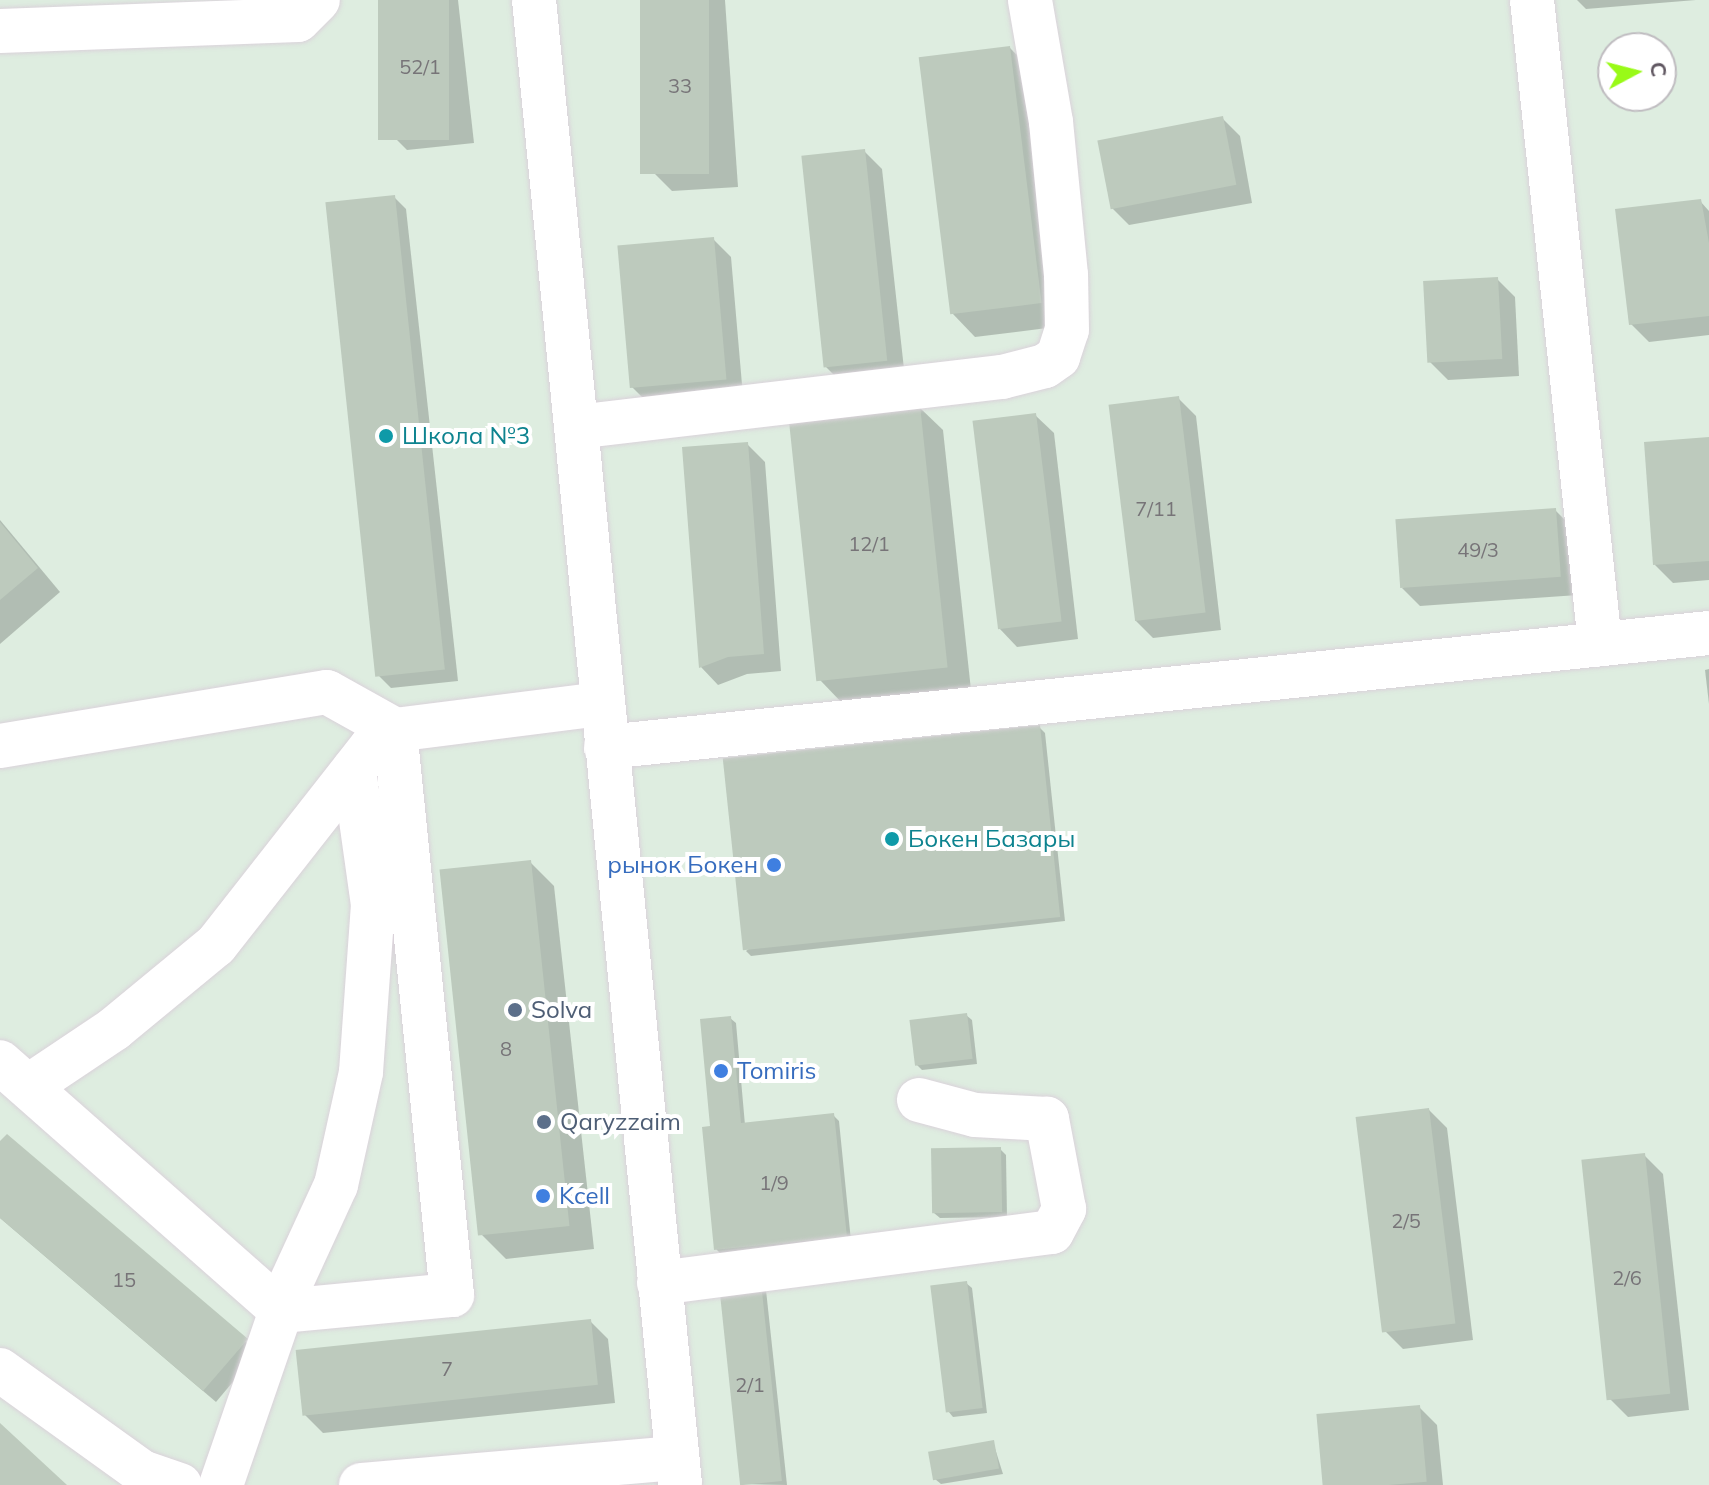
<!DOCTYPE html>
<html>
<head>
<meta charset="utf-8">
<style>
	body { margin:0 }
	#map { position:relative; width:1709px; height:1485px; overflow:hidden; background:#deede0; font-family:Mulish,sans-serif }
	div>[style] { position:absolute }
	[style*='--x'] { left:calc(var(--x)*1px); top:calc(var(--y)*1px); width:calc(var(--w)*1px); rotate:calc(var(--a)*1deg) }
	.shadow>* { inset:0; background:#0003 }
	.building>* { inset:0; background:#bdcabd; transform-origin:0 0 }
	.roads { filter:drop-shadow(0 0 2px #dad2da) drop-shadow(0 0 2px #dad2da) }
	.minor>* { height:44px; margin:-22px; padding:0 22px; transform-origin:22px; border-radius:22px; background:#fff }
	.dots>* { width:22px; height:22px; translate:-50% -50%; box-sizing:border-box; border:4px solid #fff; border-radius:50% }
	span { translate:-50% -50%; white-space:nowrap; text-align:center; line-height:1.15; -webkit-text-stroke:8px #fff; paint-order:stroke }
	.number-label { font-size:20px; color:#777478 }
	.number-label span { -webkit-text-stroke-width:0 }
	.culture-label { font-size:24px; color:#0d838f }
	.left { translate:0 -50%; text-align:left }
	.shop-label { font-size:24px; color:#366cbe }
	.right { translate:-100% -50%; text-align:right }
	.service-label { font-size:24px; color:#4e5e75 }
	.north { position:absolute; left:1597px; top:32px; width:80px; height:80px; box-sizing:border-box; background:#fff; border:2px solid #bfbcc0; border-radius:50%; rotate:83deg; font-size:22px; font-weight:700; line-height:32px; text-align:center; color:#605761 }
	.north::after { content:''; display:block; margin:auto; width:28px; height:36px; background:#99fa17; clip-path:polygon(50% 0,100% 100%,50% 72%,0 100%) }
</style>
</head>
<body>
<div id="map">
	<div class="shadow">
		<i style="clip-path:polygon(380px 0,458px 0,474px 143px,407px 150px,395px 138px)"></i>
		<i style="clip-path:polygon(642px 0,725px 0,738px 187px,672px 191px,654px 173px)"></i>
		<i style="clip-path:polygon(1577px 0,1696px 0,1586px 9px)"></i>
		<i style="clip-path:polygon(1010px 48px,1033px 72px,1063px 326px,975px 337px,952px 313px)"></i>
		<i style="clip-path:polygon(1222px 118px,1240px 136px,1252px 203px,1129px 225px,1111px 207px)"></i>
		<i style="clip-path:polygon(864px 151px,882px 169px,905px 378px,844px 385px,826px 367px)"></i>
		<i style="clip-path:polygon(394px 197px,406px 209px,458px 681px,391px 688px,379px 676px)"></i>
		<i style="clip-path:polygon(1700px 201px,1709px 211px,1709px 335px,1649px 342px,1631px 324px)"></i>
		<i style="clip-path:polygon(713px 239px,731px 257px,743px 396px,649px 404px,631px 386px)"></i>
		<i style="clip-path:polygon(1497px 279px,1515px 297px,1519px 376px,1448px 380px,1430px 362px)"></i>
		<i style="clip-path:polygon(1178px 398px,1196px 416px,1221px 630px,1153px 638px,1135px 620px)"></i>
		<i style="clip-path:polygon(919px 407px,943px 430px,971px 690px,843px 704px,820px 680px)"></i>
		<i style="clip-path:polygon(1035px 415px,1054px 433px,1078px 639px,1017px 647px,999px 628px)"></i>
		<i style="clip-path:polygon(1709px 439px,1709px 580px,1673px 583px,1655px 565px)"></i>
		<i style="clip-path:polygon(747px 444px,765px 462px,781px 671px,747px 674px,718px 685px,701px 667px)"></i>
		<i style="clip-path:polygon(1555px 510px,1573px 528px,1578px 595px,1420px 606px,1402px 588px)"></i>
		<i style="clip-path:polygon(0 520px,60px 592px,0 644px)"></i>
		<i style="clip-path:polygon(1709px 669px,1709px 704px,1705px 670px)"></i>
		<i style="clip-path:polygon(1039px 727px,1045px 733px,1065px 921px,751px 956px,746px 951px)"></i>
		<i style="clip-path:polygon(530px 862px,554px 886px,594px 1249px,506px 1259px,482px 1235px)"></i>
		<i style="clip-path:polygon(966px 1015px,972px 1020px,977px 1064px,922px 1070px,917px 1065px)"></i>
		<i style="clip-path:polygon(730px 1018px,736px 1023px,745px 1125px,834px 1116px,839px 1121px,851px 1241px,722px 1255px,716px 1249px,712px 1128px)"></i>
		<i style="clip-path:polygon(1429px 1110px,1447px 1128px,1473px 1340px,1403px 1349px,1385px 1331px)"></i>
		<i style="clip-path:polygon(0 1144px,258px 1352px,216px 1402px,0 1218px)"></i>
		<i style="clip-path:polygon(1000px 1149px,1006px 1155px,1007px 1217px,940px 1218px,934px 1213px)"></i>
		<i style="clip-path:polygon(1645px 1156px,1663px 1174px,1689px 1410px,1628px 1417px,1610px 1399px)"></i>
		<i style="clip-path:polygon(966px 1283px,972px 1288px,987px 1413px,953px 1417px,948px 1411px)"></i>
		<i style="clip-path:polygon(761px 1284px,766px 1290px,787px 1485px,741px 1484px)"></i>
		<i style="clip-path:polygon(590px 1321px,608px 1339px,615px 1403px,323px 1433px,305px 1415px)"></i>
		<i style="clip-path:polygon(1419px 1407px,1437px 1425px,1443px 1485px,1325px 1485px,1318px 1417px)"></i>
		<i style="clip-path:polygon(993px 1442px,1003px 1474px,941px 1484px,935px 1479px)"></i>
	</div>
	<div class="building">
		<i style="left:378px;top:0;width:71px;height:140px"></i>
		<i style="left:640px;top:0;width:69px;height:174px"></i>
		<i style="left:1010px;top:46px;width:259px;height:92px;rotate:83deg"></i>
		<i style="left:1223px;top:116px;width:70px;height:128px;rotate:79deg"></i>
		<i style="left:865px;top:149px;width:213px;height:64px;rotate:84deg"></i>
		<i style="left:395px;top:195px;width:477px;height:70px;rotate:84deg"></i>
		<i style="clip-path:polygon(1701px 199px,1709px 243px,1709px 316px,1629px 325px,1615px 209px)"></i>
		<i style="left:714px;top:237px;width:143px;height:97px;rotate:85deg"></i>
		<i style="left:1498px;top:277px;width:82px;height:75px;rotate:87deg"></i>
		<i style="left:1179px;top:396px;width:218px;height:71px;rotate:83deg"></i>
		<i style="left:920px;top:405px;width:264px;height:132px;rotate:84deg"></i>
		<i style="left:1036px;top:413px;width:210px;height:64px;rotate:83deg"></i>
		<i style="clip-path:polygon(1709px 437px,1709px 561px,1653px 565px,1644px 442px)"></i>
		<i style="clip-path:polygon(748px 442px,764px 654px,728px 657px,699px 668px,682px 447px)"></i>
		<i style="left:1556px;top:508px;width:69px;height:161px;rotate:86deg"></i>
		<i style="clip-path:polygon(0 522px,38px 568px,0 600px)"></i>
		<i style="left:1040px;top:725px;width:193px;height:319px;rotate:84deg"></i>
		<i style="left:531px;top:860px;width:368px;height:92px;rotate:84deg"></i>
		<i style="left:967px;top:1013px;width:46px;height:58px;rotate:83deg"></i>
		<i style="clip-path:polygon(731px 1016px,741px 1123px,834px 1113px,847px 1237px,714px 1250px,702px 1127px,710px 1126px,700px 1019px)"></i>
		<i style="left:1429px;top:1108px;width:217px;height:74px;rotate:83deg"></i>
		<i style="clip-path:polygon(7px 1134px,248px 1339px,203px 1391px,0 1218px,0 1141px)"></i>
		<i style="left:1001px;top:1147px;width:65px;height:70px;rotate:89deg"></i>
		<i style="left:1645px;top:1153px;width:242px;height:64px;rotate:84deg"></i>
		<i style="left:967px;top:1281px;width:128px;height:37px;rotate:83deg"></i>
		<i style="left:761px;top:1282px;width:200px;height:42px;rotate:84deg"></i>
		<i style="left:591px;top:1319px;width:66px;height:297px;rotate:84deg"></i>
		<i style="left:1420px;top:1405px;width:77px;height:104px;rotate:85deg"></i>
		<i style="clip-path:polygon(0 1423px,67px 1485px,0 1485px)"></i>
		<i style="left:994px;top:1440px;width:29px;height:67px;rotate:80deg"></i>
	</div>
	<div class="roads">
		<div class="minor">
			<i style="--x:534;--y:0;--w:1492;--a:84.38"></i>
			<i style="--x:1532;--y:0;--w:648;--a:83.97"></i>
			<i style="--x:0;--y:31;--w:298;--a:-2.1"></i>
			<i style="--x:298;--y:20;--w:28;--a:-45"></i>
			<i style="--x:576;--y:427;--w:429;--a:-6.7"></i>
			<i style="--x:1002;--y:377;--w:44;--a:-14.3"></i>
			<i style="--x:1045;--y:366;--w:16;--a:-35"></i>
			<i style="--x:1058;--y:357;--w:28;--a:-72"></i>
			<i style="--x:1067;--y:330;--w:55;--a:-91"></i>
			<i style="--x:1066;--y:275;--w:154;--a:-95.6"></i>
			<i style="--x:1051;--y:122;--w:124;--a:-99.8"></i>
			<i style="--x:0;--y:746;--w:331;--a:-9.4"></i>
			<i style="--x:327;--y:692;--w:78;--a:29.2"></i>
			<i style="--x:395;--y:730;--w:568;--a:84.24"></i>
			<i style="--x:452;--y:1295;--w:171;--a:174.6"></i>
			<i style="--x:282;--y:1311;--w:376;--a:-138.6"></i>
			<i style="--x:606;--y:747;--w:1109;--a:-5.9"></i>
			<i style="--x:29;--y:1086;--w:102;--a:-33.8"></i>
			<i style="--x:114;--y:1029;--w:132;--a:-39.5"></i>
			<i style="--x:216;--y:945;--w:253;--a:-51.9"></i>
			<i style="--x:372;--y:746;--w:28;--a:-35"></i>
			<i style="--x:395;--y:730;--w:209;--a:-7.2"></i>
			<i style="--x:659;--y:1283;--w:396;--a:-7.4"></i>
			<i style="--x:1052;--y:1232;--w:26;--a:-62"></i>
			<i style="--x:1064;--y:1209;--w:92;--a:-100.7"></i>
			<i style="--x:1047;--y:1119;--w:72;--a:-176.8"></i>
			<i style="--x:975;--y:1115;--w:58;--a:-165"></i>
			<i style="--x:0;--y:1370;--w:175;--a:35.7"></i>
			<i style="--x:142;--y:1472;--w:40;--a:18.9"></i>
			<i style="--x:221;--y:1485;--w:209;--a:-71"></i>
			<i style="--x:289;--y:1287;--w:112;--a:-65.3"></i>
			<i style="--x:336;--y:1185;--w:116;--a:-77.5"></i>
			<i style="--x:361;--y:1072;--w:167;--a:-85.9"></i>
			<i style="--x:373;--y:905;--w:137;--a:-98"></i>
			<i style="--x:361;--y:1485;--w:317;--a:-4.9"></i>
		</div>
	</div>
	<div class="dots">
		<i style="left:386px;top:436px;background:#0f9aa8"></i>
		<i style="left:892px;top:839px;background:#0f9aa8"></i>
		<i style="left:774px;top:865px;background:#3f7fe0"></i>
		<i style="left:515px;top:1010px;background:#5c6f8a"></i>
		<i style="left:721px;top:1071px;background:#3f7fe0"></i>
		<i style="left:544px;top:1122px;background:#5c6f8a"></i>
		<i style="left:543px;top:1196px;background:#3f7fe0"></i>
	</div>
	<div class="number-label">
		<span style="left:420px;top:66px">52/1</span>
		<span style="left:680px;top:85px">33</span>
		<span style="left:1156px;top:508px">7/11</span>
		<span style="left:869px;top:543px">12/1</span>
		<span style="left:1478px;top:549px">49/3</span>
		<span style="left:506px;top:1048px">8</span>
		<span style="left:774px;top:1182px">1/9</span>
		<span style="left:1406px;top:1220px">2/5</span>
		<span style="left:1627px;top:1277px">2/6</span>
		<span style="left:124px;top:1279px">15</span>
		<span style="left:447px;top:1368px">7</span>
		<span style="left:750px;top:1384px">2/1</span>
	</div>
	<div class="culture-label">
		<span class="left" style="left:402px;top:436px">Школа №3</span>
		<span class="left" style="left:908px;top:839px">Бокен Базары</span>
	</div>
	<div class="shop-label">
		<span class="right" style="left:758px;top:865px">рынок Бокен</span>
		<span class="left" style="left:737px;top:1071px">Tomiris</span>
		<span class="left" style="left:559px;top:1196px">Kcell</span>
	</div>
	<div class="service-label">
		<span class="left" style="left:531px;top:1010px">Solva</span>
		<span class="left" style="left:560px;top:1122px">Qaryzzaim</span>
	</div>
	<div class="north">С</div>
</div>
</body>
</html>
